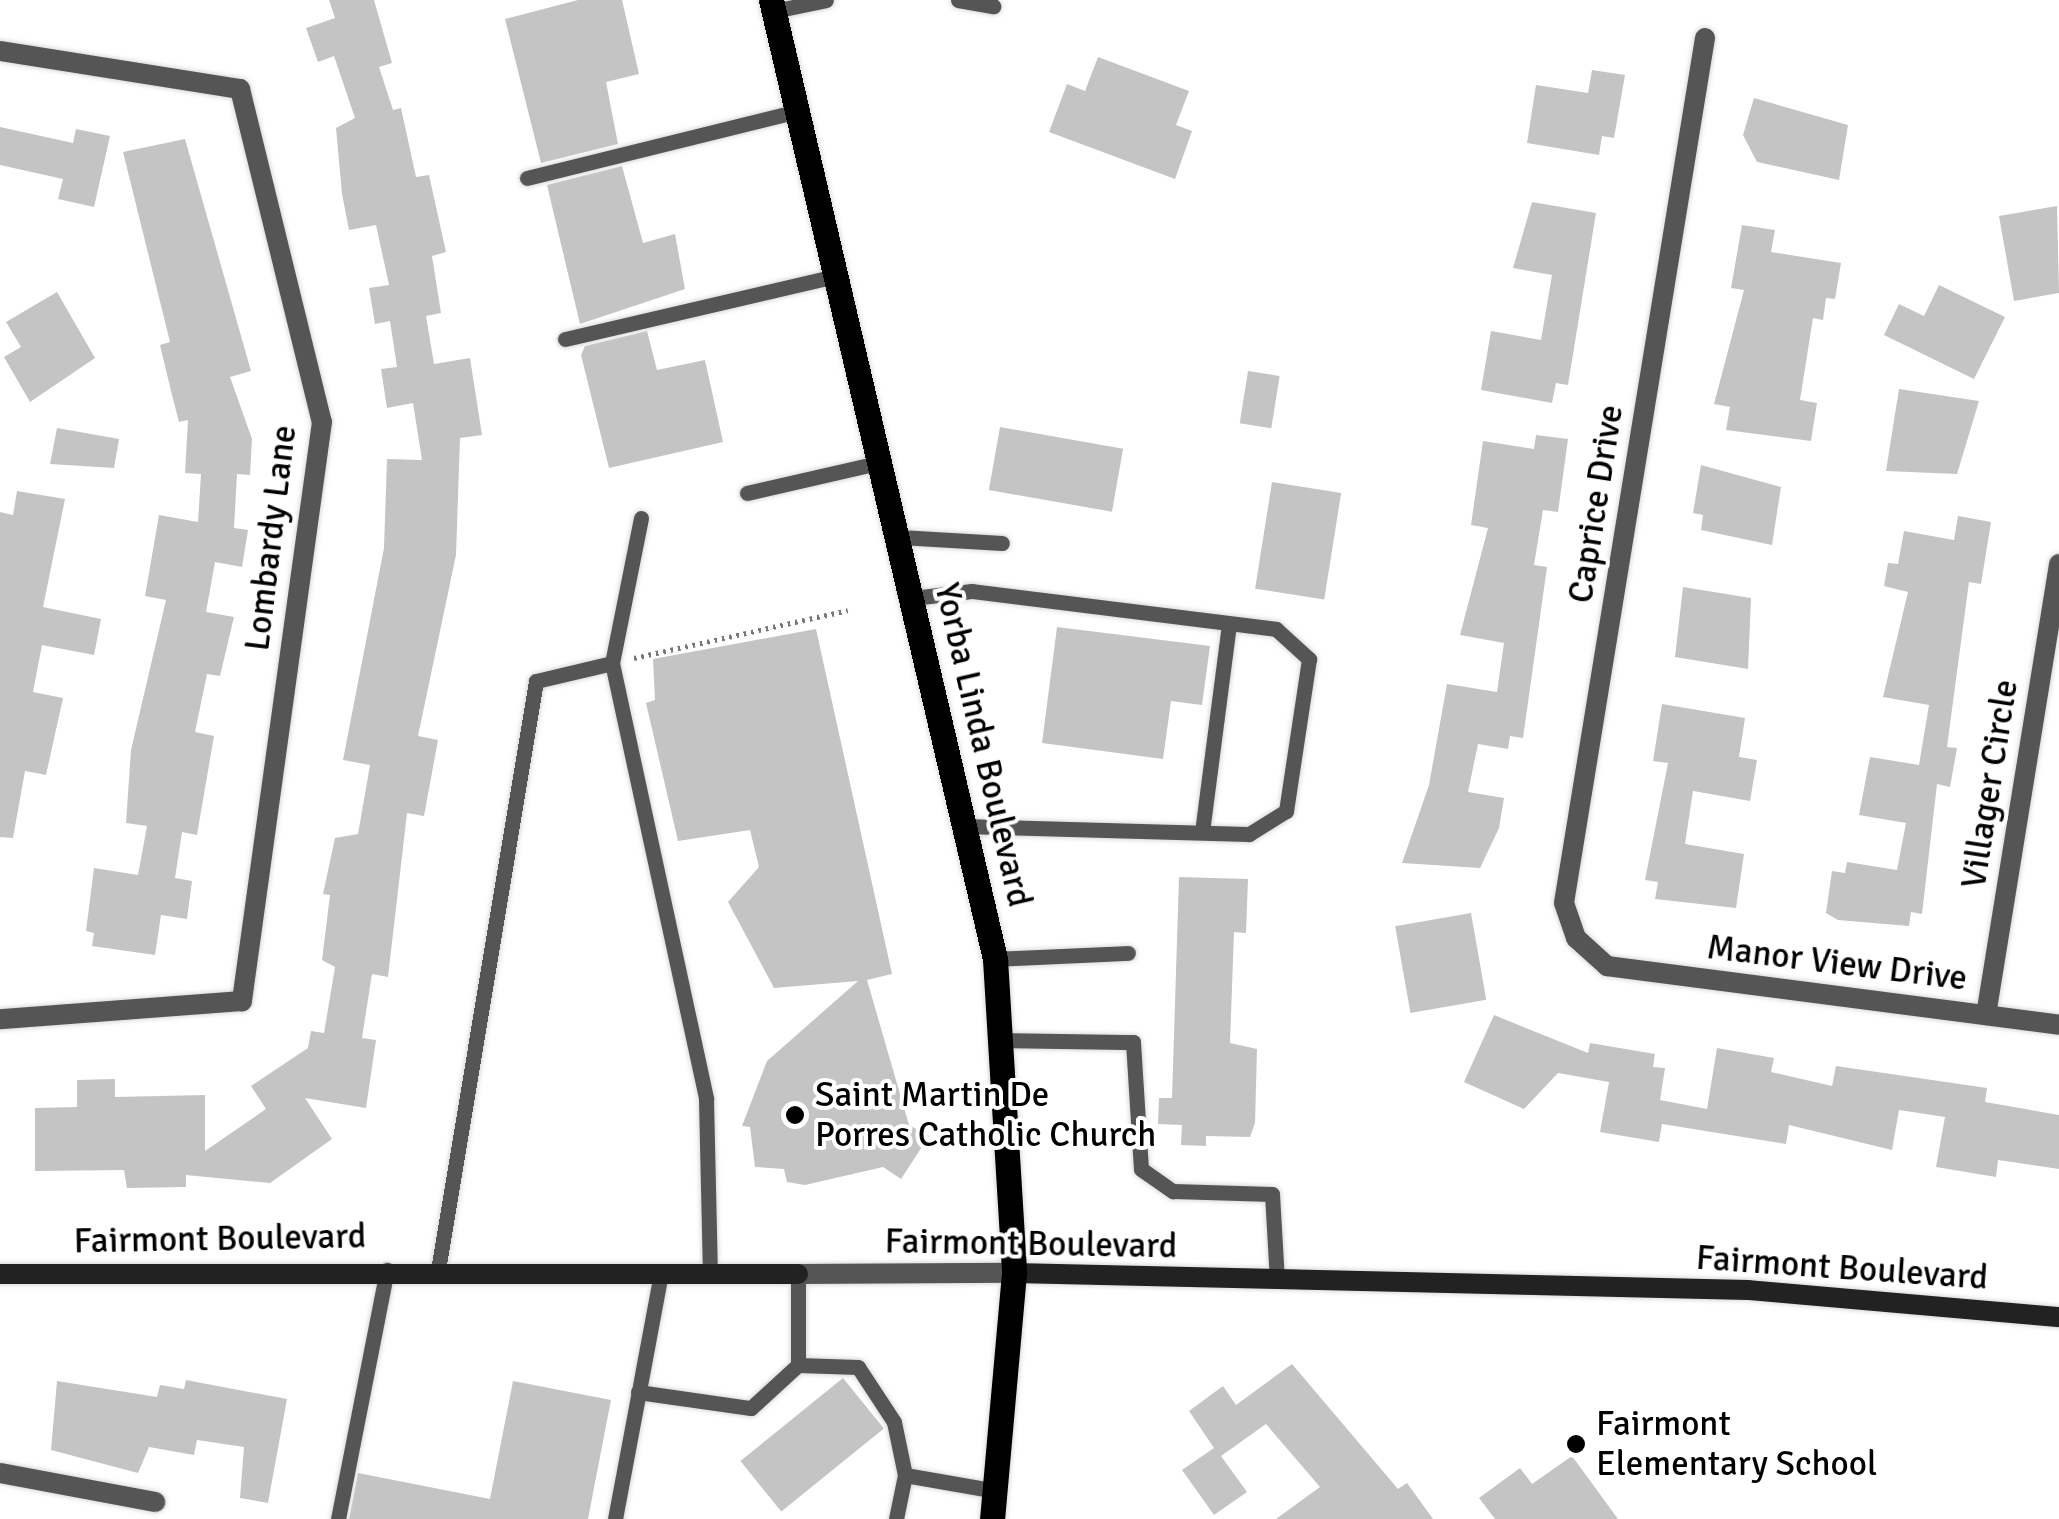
<!DOCTYPE html>
<html>
<head>
<meta charset="utf-8">
<style>
	body { margin:0 }
	#map { position:relative; width:2059px; height:1519px; overflow:hidden; background:#fff; font-family:Signika,sans-serif }
	div>[style] { position:absolute }
	[style*='--x'] { left:calc(var(--x)*1px); top:calc(var(--y)*1px); width:calc(var(--w)*1px); rotate:calc(var(--a)*1deg) }
	.building>* { inset:0; background:#c4c4c4; transform-origin:0 0 }
	.path>* { height:5px; margin-top:-2.5px; transform-origin:0; background:repeating-linear-gradient(90deg,#777 0 2.5px,transparent 0 7.5px) }
	.roads { filter:drop-shadow(0 0 2px #dbdbdb) drop-shadow(0 0 2px #dbdbdb) }
	.service>* { height:15px; margin:-7.5px; padding:0 7.5px; transform-origin:7.5px; border-radius:7.5px; background:#555 }
	.minor>* { height:20px; margin:-10px; padding:0 10px; transform-origin:10px; border-radius:10px; background:#555 }
	.tertiary>* { height:20px; margin:-10px; padding:0 10px; transform-origin:10px; border-radius:10px; background:#555 }
	.secondary>* { height:20px; margin:-10px; padding:0 10px; transform-origin:10px; border-radius:10px; background:#222 }
	.primary>* { height:25px; margin:-12.5px; padding:0 12.5px; transform-origin:12.5px; border-radius:12.5px; background:#000 }
	.dots>* { width:28px; height:28px; translate:-50% -50%; box-sizing:border-box; border:5px solid #fff; border-radius:50% }
	span { translate:-50% -50%; white-space:nowrap; text-align:center; line-height:1.15; -webkit-text-stroke:8px #fff; paint-order:stroke }
	.street-label { font-size:35px; color:#000 }
	.poi-label { font-size:35px; color:#000 }
	.left { translate:0 -50%; text-align:left }
</style>
</head>
<body>
<div id="map">
	<div class="building">
		<i style="clip-path:polygon(329px 0,374px 0,392px 63px,379px 67px,393px 110px,401px 108px,416px 177px,429px 175px,446px 252px,432px 256px,441px 313px,426px 316px,434px 364px,470px 358px,482px 435px,460px 438px,456px 555px,418px 736px,438px 740px,424px 816px,407px 813px,388px 977px,372px 974px,362px 1038px,376px 1040px,366px 1108px,305px 1098px,332px 1139px,270px 1183px,186px 1175px,186px 1187px,127px 1188px,124px 1170px,35px 1171px,35px 1108px,77px 1107px,77px 1080px,115px 1079px,115px 1097px,205px 1095px,205px 1151px,266px 1109px,251px 1086px,308px 1048px,311px 1031px,324px 1033px,335px 967px,322px 960px,330px 895px,323px 894px,335px 838px,358px 834px,370px 765px,343px 760px,384px 548px,387px 459px,422px 460px,413px 403px,387px 408px,381px 369px,397px 367px,390px 321px,375px 324px,369px 288px,389px 285px,376px 225px,349px 230px,342px 194px,336px 128px,355px 118px,334px 56px,318px 62px,306px 28px,335px 18px)"></i>
		<i style="clip-path:polygon(578px 0,622px 0,639px 74px,606px 82px,618px 144px,541px 163px,505px 19px)"></i>
		<i style="clip-path:polygon(1098px 57px,1189px 91px,1176px 125px,1192px 131px,1175px 179px,1049px 132px,1067px 84px,1085px 91px)"></i>
		<i style="clip-path:polygon(1592px 70px,1625px 75px,1614px 138px,1602px 136px,1599px 155px,1527px 143px,1536px 85px,1588px 93px)"></i>
		<i style="clip-path:polygon(1754px 98px,1848px 125px,1839px 180px,1757px 162px,1743px 135px)"></i>
		<i style="clip-path:polygon(0 127px,73px 143px,76px 129px,110px 136px,94px 207px,58px 199px,63px 179px,0 165px)"></i>
		<i style="clip-path:polygon(185px 139px,251px 371px,230px 377px,252px 439px,250px 475px,237px 474px,234px 528px,248px 530px,242px 567px,215px 562px,206px 612px,234px 617px,220px 676px,207px 674px,195px 732px,214px 736px,197px 835px,182px 832px,175px 878px,192px 881px,187px 919px,161px 915px,155px 955px,92px 946px,94px 933px,86px 931px,94px 868px,138px 875px,147px 826px,126px 823px,131px 750px,166px 600px,145px 596px,159px 515px,198px 522px,201px 474px,185px 473px,188px 420px,179px 422px,171px 391px,160px 345px,170px 342px,123px 152px)"></i>
		<i style="clip-path:polygon(622px 166px,643px 243px,675px 234px,685px 289px,580px 324px,547px 185px)"></i>
		<i style="clip-path:polygon(1532px 202px,1596px 213px,1568px 385px,1556px 383px,1552px 403px,1481px 390px,1491px 331px,1541px 340px,1552px 275px,1513px 268px)"></i>
		<i style="clip-path:polygon(2057px 206px,2059px 293px,2014px 301px,1999px 216px)"></i>
		<i style="clip-path:polygon(1742px 225px,1775px 230px,1771px 252px,1841px 263px,1835px 299px,1826px 298px,1823px 320px,1813px 318px,1800px 400px,1817px 403px,1811px 441px,1726px 430px,1730px 407px,1714px 404px,1744px 290px,1731px 288px)"></i>
		<i style="clip-path:polygon(1939px 285px,2005px 317px,1974px 379px,1884px 335px,1899px 304px,1924px 316px)"></i>
		<i style="clip-path:polygon(57px 292px,95px 358px,30px 402px,4px 357px,21px 347px,6px 322px)"></i>
		<i style="clip-path:polygon(647px 331px,657px 370px,705px 360px,723px 442px,609px 468px,581px 355px,585px 346px)"></i>
		<i style="left:1248px;top:371px;width:32px;height:53px;rotate:9deg"></i>
		<i style="clip-path:polygon(1899px 389px,1979px 401px,1957px 474px,1886px 471px)"></i>
		<i style="left:1000px;top:427px;width:125px;height:64px;rotate:10deg"></i>
		<i style="clip-path:polygon(57px 428px,119px 439px,114px 468px,50px 464px)"></i>
		<i style="clip-path:polygon(1536px 435px,1568px 439px,1558px 512px,1543px 510px,1534px 565px,1547px 567px,1523px 738px,1510px 736px,1508px 749px,1478px 744px,1468px 792px,1504px 798px,1499px 828px,1480px 868px,1402px 863px,1429px 785px,1447px 684px,1497px 692px,1504px 643px,1460px 635px,1488px 528px,1471px 525px,1483px 441px,1534px 449px)"></i>
		<i style="clip-path:polygon(1701px 465px,1781px 487px,1772px 545px,1701px 530px,1703px 515px,1693px 513px)"></i>
		<i style="left:1272px;top:482px;width:70px;height:108px;rotate:9deg"></i>
		<i style="clip-path:polygon(17px 491px,65px 499px,43px 607px,101px 619px,94px 655px,42px 645px,33px 692px,63px 698px,46px 775px,25px 771px,13px 838px,0 837px,0 512px,13px 515px)"></i>
		<i style="clip-path:polygon(1958px 516px,1991px 522px,1981px 584px,1969px 582px,1947px 747px,1957px 748px,1950px 787px,1937px 784px,1922px 914px,1911px 912px,1909px 926px,1838px 920px,1826px 913px,1832px 871px,1845px 873px,1847px 862px,1897px 870px,1906px 823px,1859px 815px,1870px 757px,1919px 765px,1929px 705px,1883px 697px,1908px 592px,1884px 586px,1888px 563px,1898px 564px,1904px 531px,1954px 540px)"></i>
		<i style="clip-path:polygon(1683px 587px,1751px 598px,1748px 669px,1675px 657px)"></i>
		<i style="clip-path:polygon(1057px 627px,1210px 646px,1202px 705px,1171px 701px,1163px 759px,1042px 743px)"></i>
		<i style="clip-path:polygon(816px 629px,892px 974px,867px 980px,909px 1125px,929px 1136px,901px 1179px,883px 1167px,805px 1185px,787px 1182px,784px 1169px,755px 1167px,750px 1127px,742px 1126px,767px 1061px,858px 981px,774px 988px,728px 902px,759px 867px,750px 830px,678px 841px,646px 703px,655px 700px,653px 659px)"></i>
		<i style="clip-path:polygon(1662px 704px,1745px 718px,1739px 757px,1757px 760px,1750px 801px,1693px 791px,1685px 844px,1744px 854px,1736px 908px,1655px 899px,1658px 882px,1645px 880px,1668px 763px,1653px 761px)"></i>
		<i style="clip-path:polygon(1179px 877px,1248px 879px,1246px 933px,1234px 932px,1230px 1043px,1257px 1049px,1255px 1123px,1250px 1137px,1206px 1136px,1206px 1146px,1181px 1145px,1182px 1125px,1158px 1124px,1159px 1098px,1172px 1098px)"></i>
		<i style="left:1471px;top:913px;width:88px;height:77px;rotate:80deg"></i>
		<i style="clip-path:polygon(1494px 1015px,1588px 1053px,1590px 1043px,1655px 1054px,1653px 1067px,1665px 1068px,1660px 1100px,1707px 1109px,1717px 1048px,1774px 1058px,1771px 1072px,1832px 1086px,1836px 1066px,1987px 1088px,1985px 1102px,2059px 1115px,2059px 1169px,1998px 1160px,1996px 1177px,1936px 1167px,1945px 1117px,1899px 1110px,1892px 1150px,1789px 1125px,1786px 1144px,1662px 1124px,1659px 1142px,1600px 1132px,1609px 1082px,1558px 1073px,1524px 1109px,1464px 1082px)"></i>
		<i style="clip-path:polygon(1292px 1364px,1398px 1489px,1407px 1483px,1433px 1519px,1276px 1519px,1320px 1487px,1266px 1424px,1221px 1456px,1247px 1492px,1214px 1515px,1182px 1470px,1214px 1448px,1189px 1411px,1223px 1386px,1236px 1405px)"></i>
		<i style="left:843px;top:1378px;width:65px;height:132px;rotate:51deg"></i>
		<i style="clip-path:polygon(186px 1380px,287px 1399px,268px 1503px,240px 1498px,244px 1447px,197px 1440px,194px 1455px,149px 1447px,138px 1473px,51px 1450px,57px 1381px,157px 1397px,160px 1385px,184px 1389px)"></i>
		<i style="clip-path:polygon(513px 1381px,611px 1400px,588px 1519px,349px 1519px,358px 1473px,490px 1499px)"></i>
		<i style="clip-path:polygon(1572px 1456px,1618px 1519px,1495px 1519px,1479px 1498px,1520px 1468px,1532px 1484px)"></i>
	</div>
	<div class="path">
		<i style="--x:634;--y:658;--w:219;--a:-12.6"></i>
	</div>
	<div class="roads">
		<div class="service">
			<i style="--x:958;--y:0;--w:36;--a:10"></i>
			<i style="--x:774;--y:11;--w:53;--a:-11.9"></i>
			<i style="--x:527;--y:178;--w:278;--a:-13.9"></i>
			<i style="--x:565;--y:339;--w:278;--a:-13.1"></i>
			<i style="--x:747;--y:493;--w:139;--a:-12.9"></i>
			<i style="--x:641;--y:518;--w:148;--a:101.3"></i>
			<i style="--x:612;--y:663;--w:446;--a:77.8"></i>
			<i style="--x:706;--y:1099;--w:174;--a:88.7"></i>
			<i style="--x:900;--y:537;--w:102;--a:3.4"></i>
			<i style="--x:913;--y:598;--w:59;--a:-6.8"></i>
			<i style="--x:972;--y:591;--w:306;--a:7.1"></i>
			<i style="--x:1276;--y:629;--w:45;--a:42.3"></i>
			<i style="--x:1309;--y:659;--w:154;--a:98.6"></i>
			<i style="--x:1286;--y:811;--w:44;--a:148.1"></i>
			<i style="--x:1249;--y:834;--w:279;--a:-178.4"></i>
			<i style="--x:1202;--y:832;--w:210;--a:-82.6"></i>
			<i style="--x:995;--y:959;--w:133;--a:-2.6"></i>
			<i style="--x:1003;--y:1040;--w:130;--a:0.9"></i>
			<i style="--x:1133;--y:1042;--w:127;--a:86.4"></i>
			<i style="--x:1141;--y:1169;--w:39;--a:35"></i>
			<i style="--x:1173;--y:1191;--w:99;--a:1.7"></i>
			<i style="--x:1272;--y:1194;--w:87;--a:86.7"></i>
			<i style="--x:438;--y:1270;--w:597;--a:-80.55"></i>
			<i style="--x:536;--y:681;--w:78;--a:-13.3"></i>
			<i style="--x:798;--y:1365;--w:91;--a:-90"></i>
			<i style="--x:638;--y:1392;--w:114;--a:8.1"></i>
			<i style="--x:751;--y:1408;--w:64;--a:-42.5"></i>
			<i style="--x:798;--y:1365;--w:60;--a:1.9"></i>
			<i style="--x:858;--y:1367;--w:66;--a:56.8"></i>
			<i style="--x:894;--y:1422;--w:54;--a:78.3"></i>
			<i style="--x:905;--y:1475;--w:45;--a:101.6"></i>
			<i style="--x:905;--y:1475;--w:93;--a:9.9"></i>
			<i style="--x:338;--y:1519;--w:254;--a:-78.9"></i>
			<i style="--x:615;--y:1519;--w:250;--a:-79.4"></i>
		</div>
		<div class="minor">
			<i style="--x:1705;--y:38;--w:876;--a:99.26"></i>
			<i style="--x:1564;--y:903;--w:37;--a:71"></i>
			<i style="--x:1576;--y:938;--w:42;--a:42.1"></i>
			<i style="--x:1607;--y:966;--w:456;--a:7.4"></i>
			<i style="--x:0;--y:51;--w:243;--a:9"></i>
			<i style="--x:240;--y:89;--w:343;--a:76.2"></i>
			<i style="--x:322;--y:422;--w:585;--a:97.87"></i>
			<i style="--x:242;--y:1001;--w:243;--a:175.7"></i>
			<i style="--x:1986;--y:1015;--w:457;--a:-80.8"></i>
			<i style="--x:0;--y:1473;--w:158;--a:10.6"></i>
		</div>
		<div class="tertiary">
			<i style="--x:798;--y:1274;--w:216;--a:-0.3"></i>
		</div>
		<div class="secondary">
			<i style="--x:1014;--y:1273;--w:734;--a:1.33"></i>
			<i style="--x:1748;--y:1290;--w:312;--a:5"></i>
			<i style="--x:0;--y:1274;--w:798;--a:0"></i>
		</div>
		<div class="primary">
			<i style="--x:771;--y:0;--w:985;--a:76.85"></i>
			<i style="--x:995;--y:959;--w:315;--a:86.5"></i>
			<i style="--x:1014;--y:1273;--w:247;--a:95.1"></i>
		</div>
	</div>
	<div class="dots">
		<i style="left:795px;top:1115px;background:#000"></i>
		<i style="left:1576px;top:1444px;background:#000"></i>
	</div>
	<div class="street-label">
		<span style="left:1596px;top:504px;rotate:-81deg">Caprice Drive</span>
		<span style="left:271px;top:538px;rotate:-83deg">Lombardy Lane</span>
		<span style="left:983px;top:745px;rotate:77deg">Yorba Linda Boulevard</span>
		<span style="left:1990px;top:784px;rotate:-81deg">Villager Circle</span>
		<span style="left:1837px;top:963px;rotate:7deg">Manor View Drive</span>
		<span style="left:220px;top:1239px;rotate:-1deg">Fairmont Boulevard</span>
		<span style="left:1031px;top:1244px;rotate:1deg">Fairmont Boulevard</span>
		<span style="left:1842px;top:1268px;rotate:4deg">Fairmont Boulevard</span>
	</div>
	<div class="poi-label">
		<span class="left" style="left:815px;top:1115px">Saint Martin De<br>Porres Catholic Church</span>
		<span class="left" style="left:1596px;top:1444px">Fairmont<br>Elementary School</span>
	</div>
</div>
</body>
</html>
